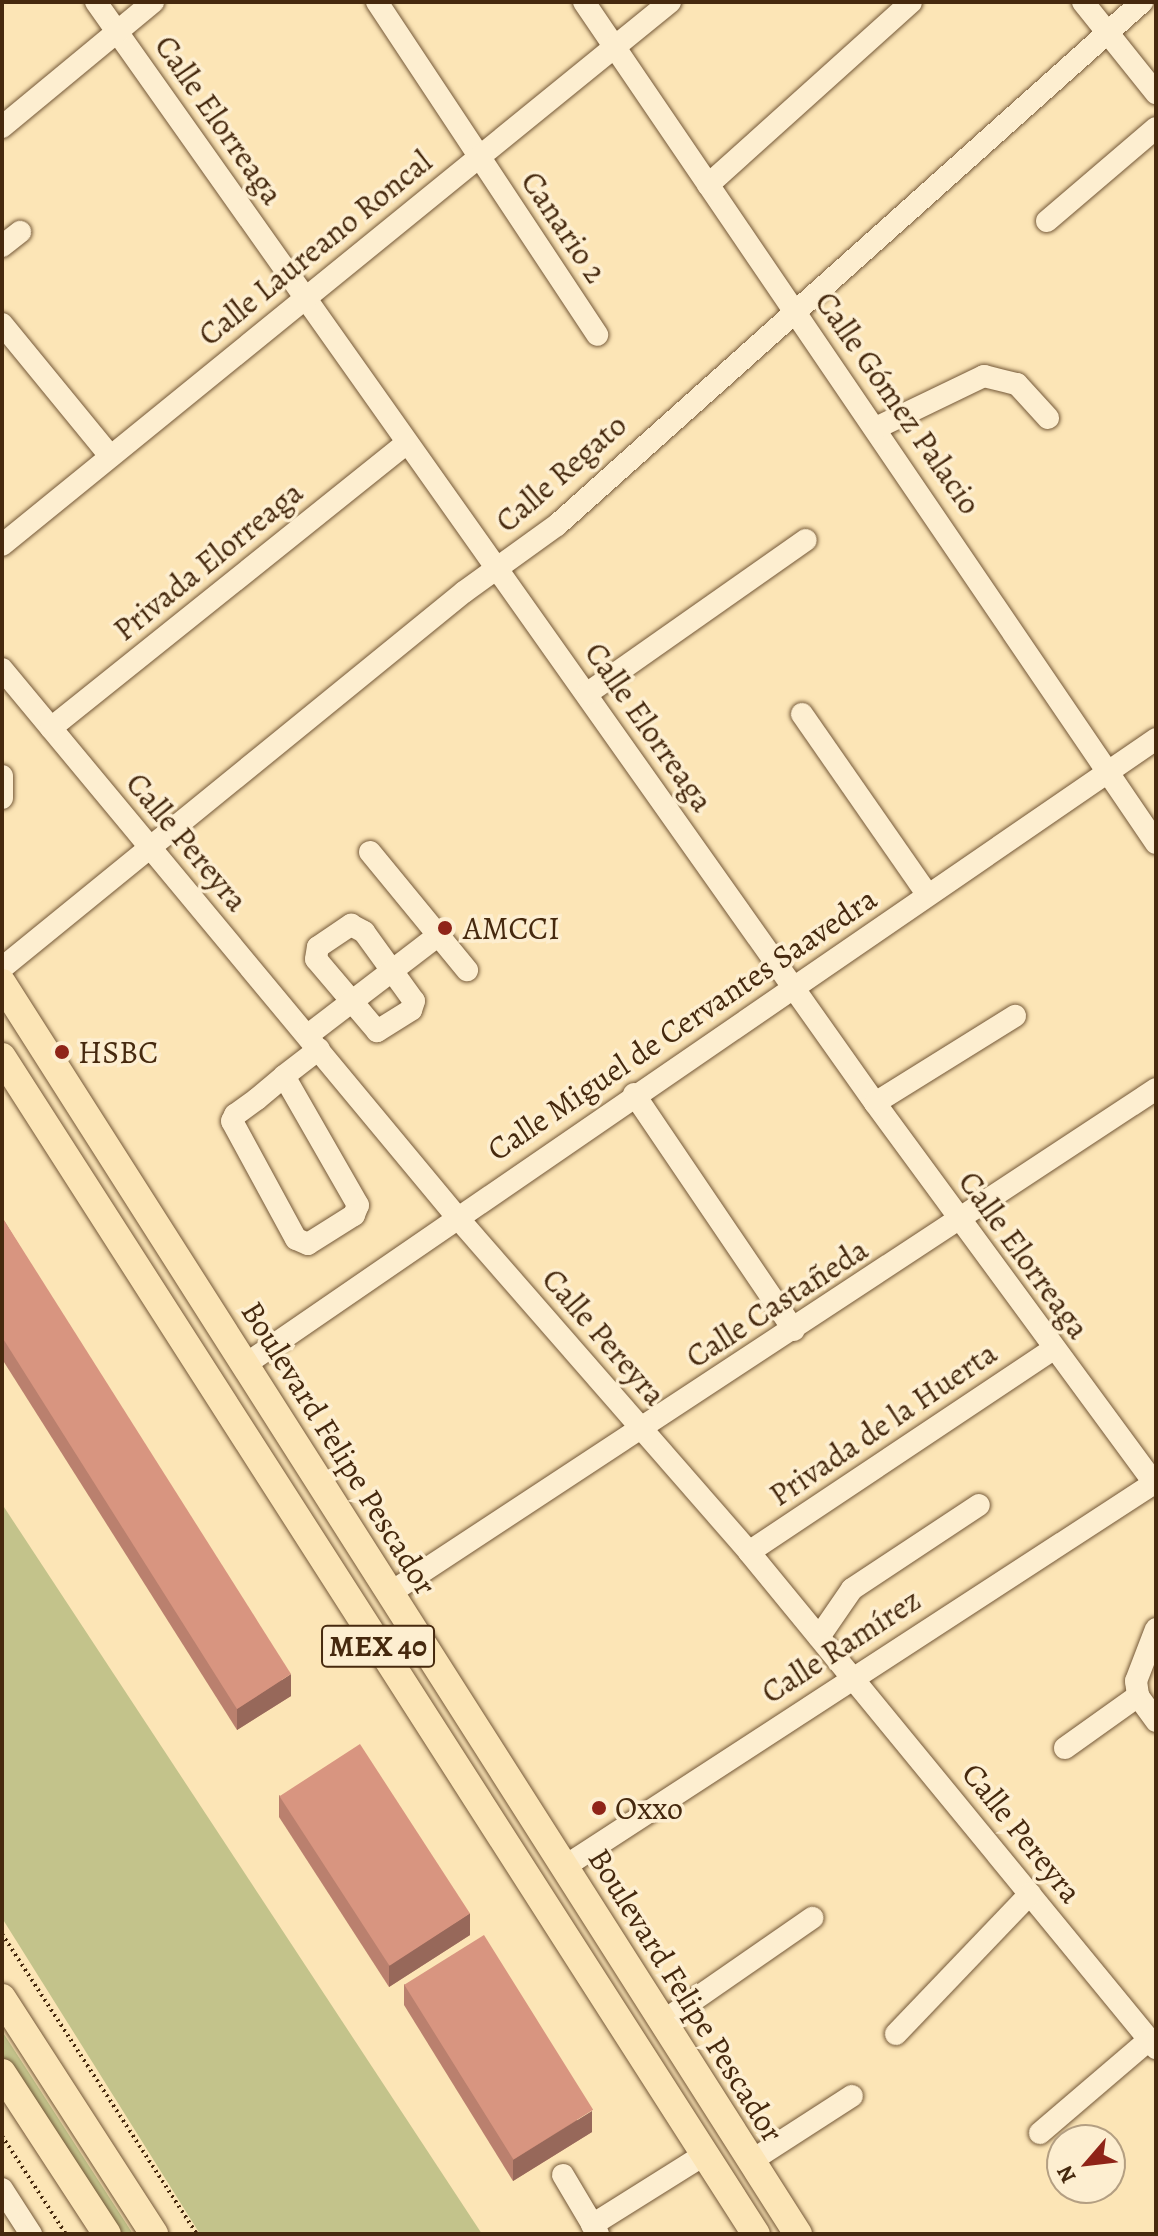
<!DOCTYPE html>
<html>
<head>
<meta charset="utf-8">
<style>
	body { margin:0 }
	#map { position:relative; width:1158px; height:2236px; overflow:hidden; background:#fce5b6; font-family:Alegreya,serif }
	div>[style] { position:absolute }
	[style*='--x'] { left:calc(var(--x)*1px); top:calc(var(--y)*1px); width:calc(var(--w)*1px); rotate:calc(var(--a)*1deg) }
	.green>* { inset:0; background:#c3c38b }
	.path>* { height:4px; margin-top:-2px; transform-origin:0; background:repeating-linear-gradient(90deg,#46290e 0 2px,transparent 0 6px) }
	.roads { filter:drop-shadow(0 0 2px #745838) drop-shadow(0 0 2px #745838) }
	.minor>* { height:22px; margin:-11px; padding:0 11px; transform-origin:11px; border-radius:11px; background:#fdeed0 }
	.major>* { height:28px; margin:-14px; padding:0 14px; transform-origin:14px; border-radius:14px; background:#fce5b6 }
	.wall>* { inset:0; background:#ba806e }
	.shaded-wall>* { inset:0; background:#97685a }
	.building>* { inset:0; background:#d89580; transform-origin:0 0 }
	.dots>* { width:22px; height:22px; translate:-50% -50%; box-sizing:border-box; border:4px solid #fdeed0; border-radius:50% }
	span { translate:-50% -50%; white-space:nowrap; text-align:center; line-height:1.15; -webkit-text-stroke:7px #fdeed0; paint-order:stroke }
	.shield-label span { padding:2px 6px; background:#fdeed0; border:2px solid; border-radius:6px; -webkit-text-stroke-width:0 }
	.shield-label { font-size:30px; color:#46290e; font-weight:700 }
	.street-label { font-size:32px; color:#46290e }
	.poi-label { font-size:32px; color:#46290e }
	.left { translate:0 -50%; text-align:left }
	.frame { position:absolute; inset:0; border:4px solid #46290e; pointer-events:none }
	.north { position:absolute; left:1046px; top:2124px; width:80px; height:80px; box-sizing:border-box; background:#fdeed0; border:2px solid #b49f82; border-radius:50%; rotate:242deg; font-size:22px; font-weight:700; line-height:32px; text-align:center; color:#46290e }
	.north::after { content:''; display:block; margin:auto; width:28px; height:36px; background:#8f2418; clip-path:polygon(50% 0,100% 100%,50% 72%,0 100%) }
</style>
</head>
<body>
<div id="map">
	<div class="green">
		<i style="clip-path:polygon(2px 1504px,482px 2234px,200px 2234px,2px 1918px)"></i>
		<i style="clip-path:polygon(2px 2031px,133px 2234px,118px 2234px,2px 2056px)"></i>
	</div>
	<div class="path">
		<i style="--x:2;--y:1934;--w:358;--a:57"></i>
		<i style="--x:2;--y:2136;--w:117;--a:56.9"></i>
	</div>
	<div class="roads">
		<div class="minor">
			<i style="--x:96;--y:2;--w:1349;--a:54.72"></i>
			<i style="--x:875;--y:1103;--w:474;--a:53.7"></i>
			<i style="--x:377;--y:2;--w:399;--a:56.5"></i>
			<i style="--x:584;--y:2;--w:1017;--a:55.78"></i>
			<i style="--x:1083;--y:2;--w:117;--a:51.3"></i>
			<i style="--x:2;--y:127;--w:196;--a:-39.6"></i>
			<i style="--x:708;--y:185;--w:273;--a:-42"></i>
			<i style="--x:1047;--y:221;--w:143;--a:-40.5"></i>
			<i style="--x:2;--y:246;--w:23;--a:-38"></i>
			<i style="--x:2;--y:324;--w:171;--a:50.7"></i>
			<i style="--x:876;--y:428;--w:120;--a:-25.7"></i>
			<i style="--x:984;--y:376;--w:34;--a:14"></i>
			<i style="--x:1017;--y:384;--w:46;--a:47.6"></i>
			<i style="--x:2;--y:545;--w:861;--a:-39.11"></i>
			<i style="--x:2;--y:669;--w:712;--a:50.3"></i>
			<i style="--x:457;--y:1217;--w:444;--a:48.9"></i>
			<i style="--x:749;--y:1552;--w:642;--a:50.63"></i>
			<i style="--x:588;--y:693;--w:266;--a:-35.1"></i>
			<i style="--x:802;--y:714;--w:219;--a:55.2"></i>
			<i style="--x:51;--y:728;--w:454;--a:-38.7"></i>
			<i style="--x:2;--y:776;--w:22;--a:90"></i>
			<i style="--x:370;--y:852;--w:153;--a:50.6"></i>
			<i style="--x:351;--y:925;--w:15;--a:28"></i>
			<i style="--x:364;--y:932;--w:85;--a:54.1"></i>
			<i style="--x:414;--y:1001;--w:9;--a:108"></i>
			<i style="--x:411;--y:1010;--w:40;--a:148"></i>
			<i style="--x:377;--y:1031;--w:94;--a:-130.3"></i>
			<i style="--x:316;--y:959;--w:12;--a:-81"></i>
			<i style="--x:318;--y:947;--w:40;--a:-34"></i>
			<i style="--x:2;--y:968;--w:596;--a:-39.14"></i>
			<i style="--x:464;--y:592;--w:115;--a:-35.8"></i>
			<i style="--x:557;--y:525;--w:785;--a:-41.8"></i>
			<i style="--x:308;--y:1035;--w:165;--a:-37.4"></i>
			<i style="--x:284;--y:1076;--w:149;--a:60.2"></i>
			<i style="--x:358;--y:1205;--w:11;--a:112"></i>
			<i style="--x:354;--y:1215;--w:54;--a:147.8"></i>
			<i style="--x:308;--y:1244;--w:13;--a:-157"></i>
			<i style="--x:296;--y:1239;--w:134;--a:-118.5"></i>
			<i style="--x:232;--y:1121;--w:7;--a:-63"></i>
			<i style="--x:235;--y:1115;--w:27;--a:-36"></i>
			<i style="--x:257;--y:1099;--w:35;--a:-40"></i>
			<i style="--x:284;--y:1076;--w:44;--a:-37.6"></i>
			<i style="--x:634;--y:1094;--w:285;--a:55.9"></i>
			<i style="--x:875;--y:1103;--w:165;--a:-31.9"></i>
			<i style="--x:246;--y:1364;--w:1104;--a:-34.48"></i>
			<i style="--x:749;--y:1552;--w:366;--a:-33.7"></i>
			<i style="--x:390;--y:1593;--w:917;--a:-33.34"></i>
			<i style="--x:1156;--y:1629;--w:56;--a:111"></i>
			<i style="--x:1136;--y:1681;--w:15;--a:82"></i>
			<i style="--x:1138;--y:1696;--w:31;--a:54"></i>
			<i style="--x:819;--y:1637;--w:58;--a:-55.5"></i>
			<i style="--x:852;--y:1589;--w:152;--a:-33.5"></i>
			<i style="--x:1065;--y:1748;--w:90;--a:-35.5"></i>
			<i style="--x:564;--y:1867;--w:706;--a:-33.04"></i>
			<i style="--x:662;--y:2022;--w:183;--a:-34.7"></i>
			<i style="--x:896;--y:2034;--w:194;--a:-46.3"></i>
			<i style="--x:1040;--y:2133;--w:143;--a:-40.5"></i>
			<i style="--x:751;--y:2161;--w:120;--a:-32.8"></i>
			<i style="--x:563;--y:2175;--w:69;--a:59.3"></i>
			<i style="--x:2;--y:2189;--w:54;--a:57.2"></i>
			<i style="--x:592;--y:2225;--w:133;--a:-32.1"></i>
		</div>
		<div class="major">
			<i style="--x:2;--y:983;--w:1483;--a:57.53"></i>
			<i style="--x:2;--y:1057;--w:1398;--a:57.36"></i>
			<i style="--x:2;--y:1998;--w:281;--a:57.2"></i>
			<i style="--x:2;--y:2073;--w:192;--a:56.9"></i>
		</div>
	</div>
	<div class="wall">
		<i style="clip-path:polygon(2px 1217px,291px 1696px,237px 1730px,2px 1359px)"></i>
		<i style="clip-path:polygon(279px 1795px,470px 1935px,389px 1987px,279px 1817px)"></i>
		<i style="clip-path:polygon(404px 1984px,592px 2132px,513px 2181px,404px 2005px)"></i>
	</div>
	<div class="shaded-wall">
		<i style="clip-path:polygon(291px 1674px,291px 1696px,237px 1730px,237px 1709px)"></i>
		<i style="clip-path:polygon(470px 1913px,470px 1935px,389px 1987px,389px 1965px)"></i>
		<i style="clip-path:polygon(592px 2111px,592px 2132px,513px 2181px,513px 2160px)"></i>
	</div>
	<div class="building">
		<i style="clip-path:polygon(2px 1217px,291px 1674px,237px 1709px,2px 1337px)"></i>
		<i style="left:360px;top:1744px;width:202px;height:96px;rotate:57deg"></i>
		<i style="left:484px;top:1935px;width:206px;height:94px;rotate:58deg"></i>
	</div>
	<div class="dots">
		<i style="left:445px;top:928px;background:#8f2418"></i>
		<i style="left:62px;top:1052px;background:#8f2418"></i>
		<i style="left:599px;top:1808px;background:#8f2418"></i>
	</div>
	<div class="shield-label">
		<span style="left:378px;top:1646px">MEX 40</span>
	</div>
	<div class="street-label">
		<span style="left:219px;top:120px;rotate:55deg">Calle Elorreaga</span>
		<span style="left:564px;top:227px;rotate:56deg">Canario 2</span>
		<span style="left:315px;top:248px;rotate:-39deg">Calle Laureano Roncal</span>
		<span style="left:898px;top:403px;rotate:55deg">Calle Gómez Palacio</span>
		<span style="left:561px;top:473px;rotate:-41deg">Calle Regato</span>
		<span style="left:208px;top:561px;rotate:-39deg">Privada Elorreaga</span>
		<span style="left:649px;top:727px;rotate:55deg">Calle Elorreaga</span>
		<span style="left:187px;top:842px;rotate:50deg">Calle Pereyra</span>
		<span style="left:682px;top:1024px;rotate:-34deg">Calle Miguel de Cervantes Saavedra</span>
		<span style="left:1024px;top:1255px;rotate:54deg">Calle Elorreaga</span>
		<span style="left:777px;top:1303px;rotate:-33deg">Calle Castañeda</span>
		<span style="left:604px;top:1337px;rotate:49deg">Calle Pereyra</span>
		<span style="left:883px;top:1424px;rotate:-34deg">Privada de la Huerta</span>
		<span style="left:339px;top:1448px;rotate:58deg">Boulevard Felipe Pescador</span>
		<span style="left:841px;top:1646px;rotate:-33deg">Calle Ramírez</span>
		<span style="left:1022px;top:1833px;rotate:51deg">Calle Pereyra</span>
		<span style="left:686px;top:1995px;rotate:58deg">Boulevard Felipe Pescador</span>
	</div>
	<div class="poi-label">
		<span class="left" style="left:463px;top:928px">AMCCI</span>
		<span class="left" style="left:78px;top:1052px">HSBC</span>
		<span class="left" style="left:615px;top:1808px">Oxxo</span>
	</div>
	<div class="frame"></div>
	<div class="north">N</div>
</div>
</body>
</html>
